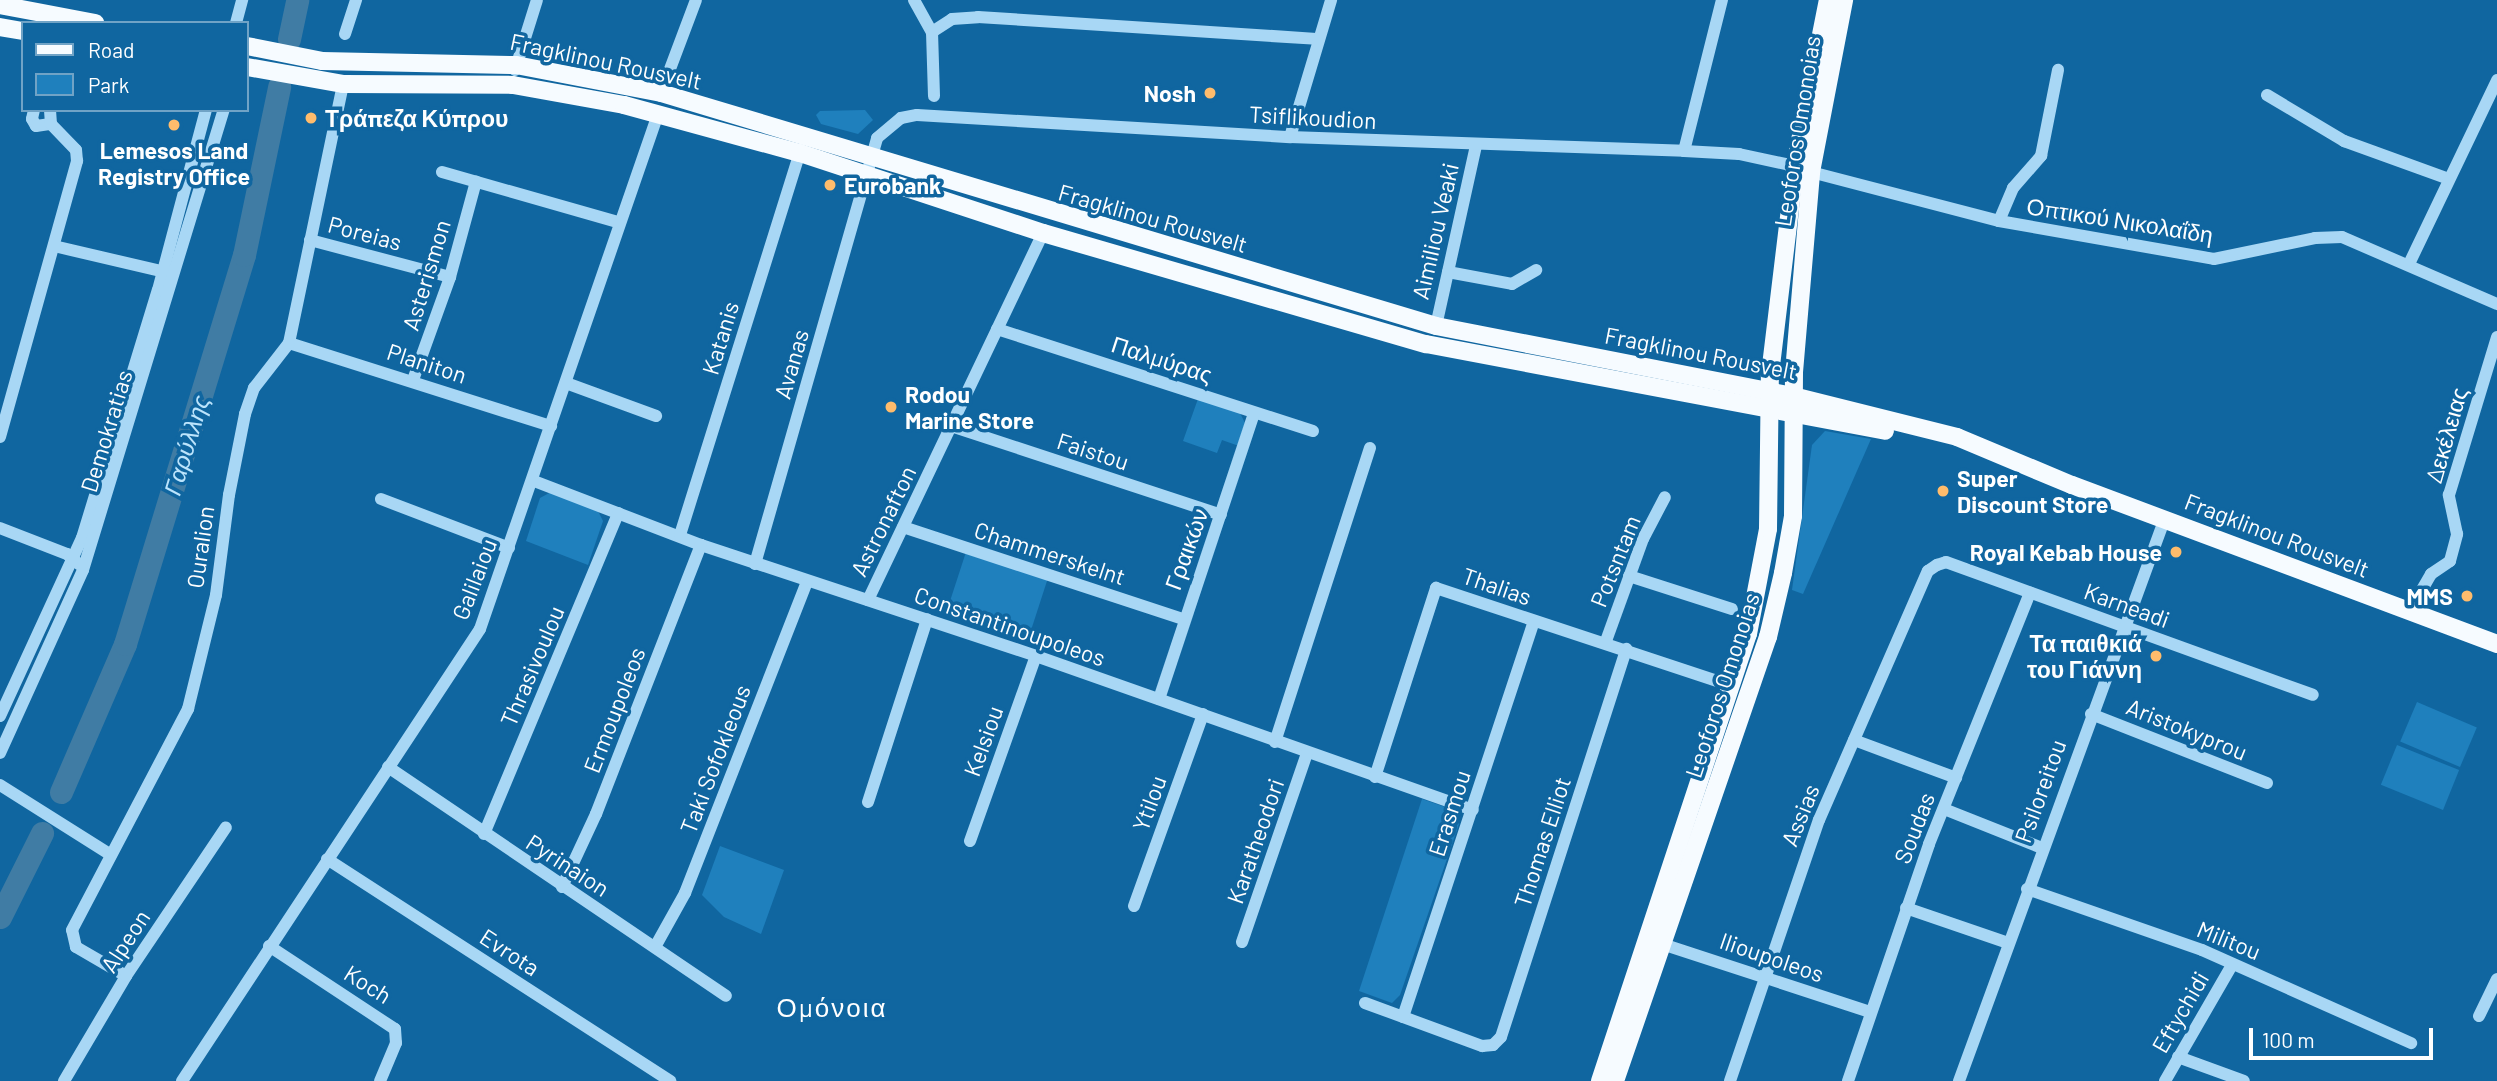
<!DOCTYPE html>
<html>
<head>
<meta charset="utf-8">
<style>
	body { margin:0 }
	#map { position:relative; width:2497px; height:1081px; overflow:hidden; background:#1066a0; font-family:Barlow,sans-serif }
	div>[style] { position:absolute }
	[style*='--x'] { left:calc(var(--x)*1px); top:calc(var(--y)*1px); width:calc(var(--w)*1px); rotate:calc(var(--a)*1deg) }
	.green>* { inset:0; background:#1f80bd; transform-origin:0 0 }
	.river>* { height:23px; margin:-11.5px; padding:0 11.5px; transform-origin:11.5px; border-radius:11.5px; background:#407ca4 }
	.minor>* { height:12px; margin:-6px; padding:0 6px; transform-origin:6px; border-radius:6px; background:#a8d7f5 }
	.major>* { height:18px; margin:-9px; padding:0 9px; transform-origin:9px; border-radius:9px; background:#f6fbff }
	.dots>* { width:19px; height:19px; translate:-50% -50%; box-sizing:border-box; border:4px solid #1066a0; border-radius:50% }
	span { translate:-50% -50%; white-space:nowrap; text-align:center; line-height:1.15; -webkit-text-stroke:7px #1066a0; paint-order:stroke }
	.street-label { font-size:23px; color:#fff }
	.poi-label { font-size:23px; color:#fff; font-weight:700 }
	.right { translate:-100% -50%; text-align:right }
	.left { translate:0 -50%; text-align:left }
	.water-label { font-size:24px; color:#bce4fc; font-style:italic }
	.quarter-label { font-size:26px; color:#fff; letter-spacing:2px }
	.legend { position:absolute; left:21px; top:21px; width:228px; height:91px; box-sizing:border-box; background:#1066a0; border:2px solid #70a3c6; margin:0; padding:9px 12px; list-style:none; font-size:21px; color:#fff }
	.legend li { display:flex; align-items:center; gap:14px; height:35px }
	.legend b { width:35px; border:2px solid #70a3c6 }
	.scale { position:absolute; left:2249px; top:1028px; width:184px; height:32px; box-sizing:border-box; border:4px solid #fff; border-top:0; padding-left:9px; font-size:21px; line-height:24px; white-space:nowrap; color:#fff; -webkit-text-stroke:5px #1066a0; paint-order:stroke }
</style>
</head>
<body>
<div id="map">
	<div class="green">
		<i style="clip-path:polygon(865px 110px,873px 120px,858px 134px,821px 124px,816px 115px,820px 111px)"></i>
		<i style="clip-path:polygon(1199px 396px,1240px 413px,1246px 425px,1239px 446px,1222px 440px,1217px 453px,1183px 441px)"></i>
		<i style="clip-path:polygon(1825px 431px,1871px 439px,1803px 594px,1792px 590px,1812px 445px)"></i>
		<i style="clip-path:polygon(551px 492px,597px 509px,603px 521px,588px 565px,526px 541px,540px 498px)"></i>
		<i style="left:966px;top:552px;width:86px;height:64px;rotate:18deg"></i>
		<i style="left:2417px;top:702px;width:65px;height:43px;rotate:23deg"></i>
		<i style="left:2397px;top:745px;width:67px;height:43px;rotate:22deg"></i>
		<i style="clip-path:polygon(1422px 799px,1451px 809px,1459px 824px,1400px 995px,1392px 1003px,1359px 991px)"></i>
		<i style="clip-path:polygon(720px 846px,784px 870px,761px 934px,724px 917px,702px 895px)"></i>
	</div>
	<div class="river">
		<i style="--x:289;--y:39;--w:40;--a:-78"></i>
		<i style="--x:61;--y:792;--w:161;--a:-66.6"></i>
		<i style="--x:125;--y:644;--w:407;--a:-73"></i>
		<i style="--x:244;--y:255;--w:172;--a:-78.2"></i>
		<i style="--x:0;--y:917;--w:94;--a:-63.4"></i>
	</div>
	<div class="minor">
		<i style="--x:914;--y:0;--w:37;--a:61"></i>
		<i style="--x:932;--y:32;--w:64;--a:88.2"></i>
		<i style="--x:236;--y:23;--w:24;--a:-75"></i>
		<i style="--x:932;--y:32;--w:24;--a:-33"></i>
		<i style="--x:952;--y:19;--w:26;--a:-4"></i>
		<i style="--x:978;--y:17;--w:339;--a:3.7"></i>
		<i style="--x:345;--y:34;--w:36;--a:-72"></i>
		<i style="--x:515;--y:70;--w:73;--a:-72.6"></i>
		<i style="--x:661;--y:93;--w:99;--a:-69.4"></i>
		<i style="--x:2267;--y:95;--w:90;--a:30.9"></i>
		<i style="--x:2344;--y:141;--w:109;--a:19.9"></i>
		<i style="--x:34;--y:110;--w:9;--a:103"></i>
		<i style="--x:32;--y:119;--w:8;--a:60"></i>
		<i style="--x:36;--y:126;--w:15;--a:-8"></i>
		<i style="--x:50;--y:110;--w:14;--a:86"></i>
		<i style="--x:1290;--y:137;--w:143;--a:-73.3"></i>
		<i style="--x:1684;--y:151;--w:156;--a:-75.9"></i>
		<i style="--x:442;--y:172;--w:183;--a:15.9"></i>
		<i style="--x:1811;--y:172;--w:194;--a:14.6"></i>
		<i style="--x:1999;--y:221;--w:218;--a:10"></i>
		<i style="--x:2214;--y:259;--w:103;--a:-11.7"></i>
		<i style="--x:2315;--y:238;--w:27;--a:-2"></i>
		<i style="--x:2342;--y:237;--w:169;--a:23.4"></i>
		<i style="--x:1999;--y:221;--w:36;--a:-67"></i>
		<i style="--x:2013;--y:188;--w:43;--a:-48.8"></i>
		<i style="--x:2041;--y:156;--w:88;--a:-78.8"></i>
		<i style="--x:310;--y:240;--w:145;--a:14.8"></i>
		<i style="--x:54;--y:246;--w:118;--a:13.2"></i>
		<i style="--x:2409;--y:264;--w:204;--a:-64.4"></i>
		<i style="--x:1448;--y:272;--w:65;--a:10.6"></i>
		<i style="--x:1512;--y:284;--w:28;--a:-30"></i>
		<i style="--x:1436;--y:326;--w:184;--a:-77.5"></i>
		<i style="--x:997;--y:329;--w:332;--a:17.9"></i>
		<i style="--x:289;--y:343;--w:275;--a:17.6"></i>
		<i style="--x:413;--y:380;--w:109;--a:-70.2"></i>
		<i style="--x:450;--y:277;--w:99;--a:-74.8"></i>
		<i style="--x:566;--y:383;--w:96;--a:20.1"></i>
		<i style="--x:951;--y:426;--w:284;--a:18.2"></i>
		<i style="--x:0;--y:437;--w:287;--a:-74.4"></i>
		<i style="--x:77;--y:161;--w:11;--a:-95"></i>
		<i style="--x:76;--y:150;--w:36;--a:-134"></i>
		<i style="--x:534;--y:481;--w:179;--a:21"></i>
		<i style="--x:701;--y:545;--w:353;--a:18.3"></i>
		<i style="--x:1036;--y:656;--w:463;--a:19.4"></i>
		<i style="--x:381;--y:499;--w:137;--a:20.9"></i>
		<i style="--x:903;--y:527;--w:295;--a:18.2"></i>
		<i style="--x:0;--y:528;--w:72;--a:21.2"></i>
		<i style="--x:67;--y:554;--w:16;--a:40"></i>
		<i style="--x:680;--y:535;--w:400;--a:-72.6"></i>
		<i style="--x:755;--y:564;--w:443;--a:-74"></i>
		<i style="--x:877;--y:138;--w:31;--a:-40"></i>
		<i style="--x:901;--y:118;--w:16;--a:-11"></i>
		<i style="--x:917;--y:115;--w:374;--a:3.4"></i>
		<i style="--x:1290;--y:137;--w:394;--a:2"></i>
		<i style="--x:1684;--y:151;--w:55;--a:3.1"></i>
		<i style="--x:1739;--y:154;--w:57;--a:12.1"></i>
		<i style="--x:1629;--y:576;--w:108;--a:17.8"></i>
		<i style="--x:868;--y:600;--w:407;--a:-64.5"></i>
		<i style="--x:2409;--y:612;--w:44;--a:-59.9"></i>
		<i style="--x:2431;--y:574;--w:23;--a:-34"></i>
		<i style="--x:2450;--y:561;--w:28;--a:-75"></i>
		<i style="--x:2457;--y:534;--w:40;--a:-102"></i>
		<i style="--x:2449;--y:495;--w:165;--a:-73.1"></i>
		<i style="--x:1606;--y:641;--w:109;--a:-70.1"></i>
		<i style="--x:1643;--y:539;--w:47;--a:-62.4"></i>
		<i style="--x:1159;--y:699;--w:301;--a:-71.6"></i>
		<i style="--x:2091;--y:714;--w:189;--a:21.4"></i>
		<i style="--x:0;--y:716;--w:196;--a:-65.3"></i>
		<i style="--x:82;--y:538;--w:259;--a:-73"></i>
		<i style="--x:158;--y:290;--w:186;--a:-75.1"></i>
		<i style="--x:1854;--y:740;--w:109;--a:20.4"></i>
		<i style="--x:1275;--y:742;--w:309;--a:-72.1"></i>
		<i style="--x:0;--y:753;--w:201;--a:-65.6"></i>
		<i style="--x:83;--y:570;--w:481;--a:-73"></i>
		<i style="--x:388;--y:767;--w:408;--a:34.1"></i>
		<i style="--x:1375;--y:777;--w:199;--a:-72.1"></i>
		<i style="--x:1436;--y:588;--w:312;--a:18.3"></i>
		<i style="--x:0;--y:785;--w:131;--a:32.2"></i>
		<i style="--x:868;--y:802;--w:192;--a:-72.1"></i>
		<i style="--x:1944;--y:809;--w:105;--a:21.7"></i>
		<i style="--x:484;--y:834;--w:348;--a:-67.3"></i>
		<i style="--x:970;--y:841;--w:196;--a:-70.4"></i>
		<i style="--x:327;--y:859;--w:409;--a:32.9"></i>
		<i style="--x:562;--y:887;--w:81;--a:-65"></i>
		<i style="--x:596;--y:814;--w:289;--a:-68.7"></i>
		<i style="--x:2027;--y:889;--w:185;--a:19.2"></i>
		<i style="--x:2202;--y:950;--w:229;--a:24"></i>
		<i style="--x:1134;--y:906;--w:204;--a:-70.2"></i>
		<i style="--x:1906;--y:908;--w:108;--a:18.9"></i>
		<i style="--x:1242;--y:942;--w:200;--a:-71"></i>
		<i style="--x:1659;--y:943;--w:222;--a:18.1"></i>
		<i style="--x:269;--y:946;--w:151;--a:33.4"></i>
		<i style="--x:395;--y:1029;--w:14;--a:86"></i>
		<i style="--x:396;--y:1043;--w:41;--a:112.8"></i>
		<i style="--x:655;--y:947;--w:62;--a:-60.9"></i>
		<i style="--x:685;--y:893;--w:334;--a:-68.6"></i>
		<i style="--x:126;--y:976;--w:58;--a:-149.9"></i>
		<i style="--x:76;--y:947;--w:17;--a:-103"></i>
		<i style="--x:72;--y:930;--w:250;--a:-62.3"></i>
		<i style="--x:188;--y:709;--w:117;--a:-76.2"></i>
		<i style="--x:216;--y:595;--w:101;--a:-82.6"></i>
		<i style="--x:229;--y:495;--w:83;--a:-78.8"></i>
		<i style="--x:245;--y:414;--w:28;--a:-71"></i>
		<i style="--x:254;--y:388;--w:57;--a:-52.1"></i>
		<i style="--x:289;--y:343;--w:265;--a:-78.2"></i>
		<i style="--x:1365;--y:1003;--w:125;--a:20.2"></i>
		<i style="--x:1482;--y:1046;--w:11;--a:-5"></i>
		<i style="--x:1493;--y:1045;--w:11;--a:-45"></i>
		<i style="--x:1501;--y:1037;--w:408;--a:-72.1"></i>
		<i style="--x:2479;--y:1016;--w:41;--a:-64.1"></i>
		<i style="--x:1403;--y:1017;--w:417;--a:-71.7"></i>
		<i style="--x:2178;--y:1057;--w:70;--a:20"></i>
		<i style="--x:64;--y:1081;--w:122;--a:-59.4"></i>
		<i style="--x:126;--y:976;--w:179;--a:-56.1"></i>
		<i style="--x:182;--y:1081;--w:541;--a:-56.6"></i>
		<i style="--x:480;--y:629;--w:545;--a:-70.93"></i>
		<i style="--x:1730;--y:1081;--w:276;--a:-71.2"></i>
		<i style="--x:1819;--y:820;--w:272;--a:-66.4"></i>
		<i style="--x:1928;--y:571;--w:11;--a:-34"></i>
		<i style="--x:1937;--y:565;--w:9;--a:-18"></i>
		<i style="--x:1946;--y:562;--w:390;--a:19.9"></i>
		<i style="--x:1848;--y:1081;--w:250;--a:-71.1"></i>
		<i style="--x:1929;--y:844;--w:271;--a:-68.1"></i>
		<i style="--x:1959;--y:1081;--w:600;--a:-69.9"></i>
		<i style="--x:2165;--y:1081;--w:134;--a:-60"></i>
	</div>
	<div class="major">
		<i style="--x:0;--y:5;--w:97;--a:10.7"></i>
		<i style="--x:0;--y:27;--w:23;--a:10"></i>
		<i style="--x:247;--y:46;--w:76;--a:11.3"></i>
		<i style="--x:322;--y:61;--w:194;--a:1.2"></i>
		<i style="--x:516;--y:65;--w:148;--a:10.9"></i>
		<i style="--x:661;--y:93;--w:809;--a:16.73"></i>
		<i style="--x:1436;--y:326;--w:364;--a:11.1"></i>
		<i style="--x:1793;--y:396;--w:169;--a:14"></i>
		<i style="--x:1957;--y:437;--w:125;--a:22.7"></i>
		<i style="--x:2072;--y:485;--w:454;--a:20.5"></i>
		<i style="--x:247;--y:67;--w:97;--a:10"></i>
		<i style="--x:343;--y:84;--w:170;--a:0.3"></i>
		<i style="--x:513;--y:85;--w:113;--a:10.2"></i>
		<i style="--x:624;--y:105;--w:182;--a:15.3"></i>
		<i style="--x:800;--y:153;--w:256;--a:18.2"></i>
		<i style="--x:1043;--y:233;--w:399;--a:16.2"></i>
		<i style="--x:1426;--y:344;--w:467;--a:10.7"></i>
		<i style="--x:1600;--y:1081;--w:471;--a:-71.7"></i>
		<i style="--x:1748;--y:634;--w:107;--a:-79.2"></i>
		<i style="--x:1768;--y:529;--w:155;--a:-89.3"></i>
		<i style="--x:1770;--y:374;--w:209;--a:-83.1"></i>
		<i style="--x:1795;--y:166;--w:169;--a:-78.8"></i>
		<i style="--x:1615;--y:1081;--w:470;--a:-71"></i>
		<i style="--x:1768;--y:637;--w:66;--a:-76.8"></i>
		<i style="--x:1783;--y:573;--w:58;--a:-80"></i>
		<i style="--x:1793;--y:516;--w:144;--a:-89.6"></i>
		<i style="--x:1794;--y:372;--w:201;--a:-85.1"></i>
		<i style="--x:1811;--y:172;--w:175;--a:-79.1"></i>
	</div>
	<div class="dots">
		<i style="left:1210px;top:93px;background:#ffbc6c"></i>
		<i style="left:311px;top:118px;background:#ffbc6c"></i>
		<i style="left:174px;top:125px;background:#ffbc6c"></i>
		<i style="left:830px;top:185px;background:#ffbc6c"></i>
		<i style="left:891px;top:407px;background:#ffbc6c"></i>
		<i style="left:1943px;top:491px;background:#ffbc6c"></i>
		<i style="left:2176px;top:552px;background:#ffbc6c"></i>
		<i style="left:2467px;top:596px;background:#ffbc6c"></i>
		<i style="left:2156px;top:656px;background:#ffbc6c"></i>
	</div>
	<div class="street-label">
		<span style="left:606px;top:61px;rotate:12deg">Fragklinou Rousvelt</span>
		<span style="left:1313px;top:117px;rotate:3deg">Tsiflikoudion</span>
		<span style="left:1797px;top:131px;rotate:-81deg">Leoforos Omonoias</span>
		<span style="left:1153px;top:218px;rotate:16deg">Fragklinou Rousvelt</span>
		<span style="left:2120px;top:220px;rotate:9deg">Οπτικού Νικολαΐδη</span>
		<span style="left:1435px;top:231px;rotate:-77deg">Aimiliou Veaki</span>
		<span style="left:365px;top:233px;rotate:15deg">Poreias</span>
		<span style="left:426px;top:275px;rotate:-73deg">Asterismon</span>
		<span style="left:720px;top:338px;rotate:-73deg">Katanis</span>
		<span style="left:1701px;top:353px;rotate:11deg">Fragklinou Rousvelt</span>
		<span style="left:1162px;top:359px;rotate:18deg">Παλμύρας</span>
		<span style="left:427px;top:363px;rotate:18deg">Planiton</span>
		<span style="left:791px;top:364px;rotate:-74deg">Avanas</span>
		<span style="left:106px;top:431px;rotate:-73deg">Demokratias</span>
		<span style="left:2446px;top:435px;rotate:-74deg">Δεκέλειας</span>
		<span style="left:1093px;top:451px;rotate:18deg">Faistou</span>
		<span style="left:883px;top:521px;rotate:-64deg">Astronafton</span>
		<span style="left:2277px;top:535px;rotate:21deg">Fragklinou Rousvelt</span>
		<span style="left:200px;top:547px;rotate:-82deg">Ouralion</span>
		<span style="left:1186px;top:549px;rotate:-70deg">Γραικών</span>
		<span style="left:1050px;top:553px;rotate:18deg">Chammerskelnt</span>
		<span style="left:1615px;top:561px;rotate:-68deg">Potsntam</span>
		<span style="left:474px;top:579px;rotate:-69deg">Galilaiou</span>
		<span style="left:1497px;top:586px;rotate:19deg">Thalias</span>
		<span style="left:2127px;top:605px;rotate:20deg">Karneadi</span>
		<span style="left:1010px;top:626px;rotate:19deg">Constantinoupoleos</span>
		<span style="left:532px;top:666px;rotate:-67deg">Thrasivoulou</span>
		<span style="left:1722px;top:685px;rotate:-72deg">Leoforos Omonoias</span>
		<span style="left:614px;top:710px;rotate:-69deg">Ermoupoleos</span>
		<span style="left:2187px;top:729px;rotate:22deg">Aristokyprou</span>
		<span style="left:983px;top:741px;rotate:-70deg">Kelsiou</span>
		<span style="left:715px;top:759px;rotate:-69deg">Taki Sofokleous</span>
		<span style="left:2040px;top:791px;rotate:-70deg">Psiloreitou</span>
		<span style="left:1149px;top:803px;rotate:-70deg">Ytilou</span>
		<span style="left:1449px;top:813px;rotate:-72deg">Erasmou</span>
		<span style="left:1800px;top:815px;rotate:-68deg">Assias</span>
		<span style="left:1914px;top:828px;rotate:-69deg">Soudas</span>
		<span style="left:1255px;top:841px;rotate:-71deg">Karatheodori</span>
		<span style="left:1542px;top:842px;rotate:-72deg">Thomas Elliot</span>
		<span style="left:568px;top:865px;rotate:33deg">Pyrinaion</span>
		<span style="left:2229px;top:940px;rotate:22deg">Militou</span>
		<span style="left:125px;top:941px;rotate:-57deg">Alpeon</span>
		<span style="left:510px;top:952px;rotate:33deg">Evrota</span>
		<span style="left:1772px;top:957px;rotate:19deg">Ilioupoleos</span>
		<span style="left:368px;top:984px;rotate:32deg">Koch</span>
		<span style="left:2180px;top:1012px;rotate:-60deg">Eftychidi</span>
	</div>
	<div class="poi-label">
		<span class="right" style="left:1196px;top:93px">Nosh</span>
		<span class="left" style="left:325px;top:118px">Τράπεζα Κύπρου</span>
		<span style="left:174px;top:163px">Lemesos Land<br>Registry Office</span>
		<span class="left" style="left:844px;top:185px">Eurobank</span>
		<span class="left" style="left:905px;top:407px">Rodou<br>Marine Store</span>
		<span class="left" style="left:1957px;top:491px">Super<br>Discount Store</span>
		<span class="right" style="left:2162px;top:552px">Royal Kebab House</span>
		<span class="right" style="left:2453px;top:596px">MMS</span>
		<span class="right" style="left:2142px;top:656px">Τα παιθκιά<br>του Γιάννη</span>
	</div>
	<div class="water-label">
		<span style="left:186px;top:445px;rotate:-73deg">Γαρύλλης</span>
	</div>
	<div class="quarter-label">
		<span style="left:832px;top:1007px">Ομόνοια</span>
	</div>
	<ul class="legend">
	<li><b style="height:9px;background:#f6fbff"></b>Road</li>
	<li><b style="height:19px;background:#1f80bd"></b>Park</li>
	</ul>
	<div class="scale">100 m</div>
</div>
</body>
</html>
